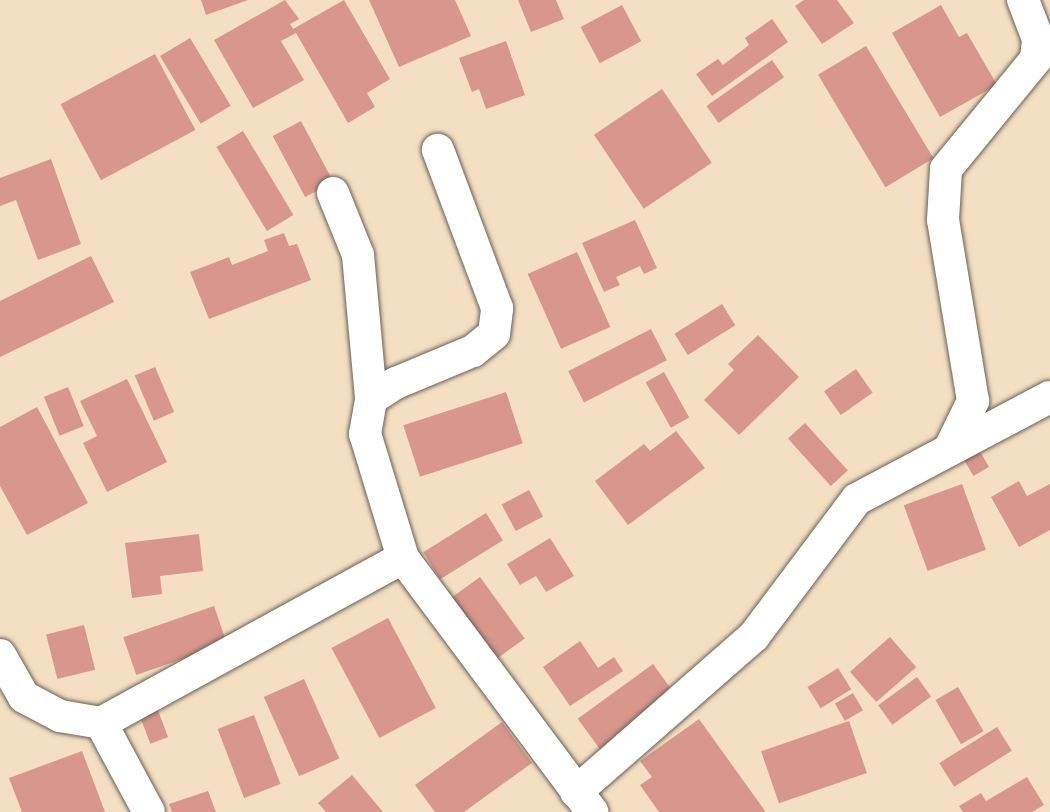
<!DOCTYPE html>
<html>
<head>
<meta charset="utf-8">
<style>
	body { margin:0 }
	#map { position:relative; width:1050px; height:812px; overflow:hidden; background:#f4dfc3; font-family:"Gochi Hand",sans-serif }
	div>[style] { position:absolute }
	[style*='--x'] { left:calc(var(--x)*1px); top:calc(var(--y)*1px); width:calc(var(--w)*1px); rotate:calc(var(--a)*1deg) }
	.building>* { inset:0; background:#d8968c; transform-origin:0 0 }
	.roads { filter:drop-shadow(0 0 2px #686056) drop-shadow(0 0 2px #686056) }
	.minor>* { height:32px; margin:-16px; padding:0 16px; transform-origin:16px; border-radius:16px; background:#fff }
	span { translate:-50% -50%; white-space:nowrap; text-align:center; line-height:1.15; -webkit-text-stroke:7px #fbf7ec; paint-order:stroke }
</style>
</head>
<body>
<div id="map">
	<div class="building">
		<i style="clip-path:polygon(201px 0,248px 0,206px 15px)"></i>
		<i style="clip-path:polygon(285px 0,299px 19px,290px 24px,293px 29px,344px 0,390px 79px,367px 93px,375px 107px,348px 123px,296px 33px,281px 41px,304px 80px,253px 108px,214px 40px)"></i>
		<i style="clip-path:polygon(369px 0,455px 0,471px 36px,399px 67px)"></i>
		<i style="clip-path:polygon(518px 0,556px 0,564px 19px,531px 32px)"></i>
		<i style="clip-path:polygon(804px 0,837px 0,854px 23px,822px 44px,795px 6px)"></i>
		<i style="left:622px;top:5px;width:41px;height:47px;rotate:62deg"></i>
		<i style="clip-path:polygon(941px 5px,959px 37px,967px 33px,997px 85px,940px 117px,892px 33px)"></i>
		<i style="clip-path:polygon(772px 19px,788px 42px,712px 96px,696px 74px,718px 59px,723px 65px,749px 45px,745px 38px)"></i>
		<i style="left:190px;top:38px;width:79px;height:35px;rotate:59deg"></i>
		<i style="clip-path:polygon(506px 41px,525px 95px,486px 109px,479px 89px,472px 92px,459px 58px)"></i>
		<i style="left:866px;top:46px;width:131px;height:56px;rotate:59deg"></i>
		<i style="left:155px;top:54px;width:86px;height:107px;rotate:62deg"></i>
		<i style="left:772px;top:60px;width:21px;height:80px;rotate:55deg"></i>
		<i style="left:662px;top:89px;width:89px;height:82px;rotate:56deg"></i>
		<i style="left:301px;top:121px;width:69px;height:32px;rotate:62deg"></i>
		<i style="left:243px;top:131px;width:98px;height:31px;rotate:59deg"></i>
		<i style="clip-path:polygon(51px 159px,81px 244px,38px 260px,16px 200px,0 206px,0 178px)"></i>
		<i style="clip-path:polygon(635px 220px,657px 268px,644px 274px,640px 266px,616px 277px,620px 285px,604px 292px,582px 243px)"></i>
		<i style="clip-path:polygon(284px 233px,289px 246px,297px 244px,311px 280px,209px 319px,190px 272px,229px 257px,232px 265px,268px 251px,264px 240px)"></i>
		<i style="left:577px;top:252px;width:82px;height:54px;rotate:66deg"></i>
		<i style="clip-path:polygon(91px 256px,114px 302px,0 357px,0 301px)"></i>
		<i style="left:722px;top:304px;width:25px;height:56px;rotate:58deg"></i>
		<i style="left:651px;top:329px;width:35px;height:93px;rotate:63deg"></i>
		<i style="clip-path:polygon(758px 335px,799px 377px,739px 435px,704px 400px,734px 370px,728px 364px)"></i>
		<i style="left:155px;top:367px;width:49px;height:22px;rotate:67deg"></i>
		<i style="left:856px;top:369px;width:29px;height:39px;rotate:55deg"></i>
		<i style="left:664px;top:372px;width:52px;height:21px;rotate:61deg"></i>
		<i style="clip-path:polygon(127px 379px,167px 462px,107px 492px,83px 443px,97px 436px,80px 401px)"></i>
		<i style="left:68px;top:387px;width:42px;height:26px;rotate:68deg"></i>
		<i style="left:506px;top:392px;width:54px;height:108px;rotate:72deg"></i>
		<i style="clip-path:polygon(37px 407px,88px 503px,27px 535px,0 486px,0 427px)"></i>
		<i style="left:805px;top:423px;width:64px;height:23px;rotate:48deg"></i>
		<i style="clip-path:polygon(676px 431px,705px 468px,628px 525px,595px 481px,644px 444px,650px 451px)"></i>
		<i style="left:978px;top:448px;width:22px;height:18px;rotate:60deg"></i>
		<i style="clip-path:polygon(1019px 481px,1027px 496px,1050px 484px,1050px 530px,1019px 547px,991px 497px)"></i>
		<i style="left:962px;top:484px;width:70px;height:62px;rotate:70deg"></i>
		<i style="left:529px;top:490px;width:30px;height:31px;rotate:62deg"></i>
		<i style="left:486px;top:513px;width:32px;height:74px;rotate:58deg"></i>
		<i style="clip-path:polygon(199px 534px,203px 571px,160px 576px,162px 594px,132px 598px,125px 543px)"></i>
		<i style="clip-path:polygon(550px 538px,574px 576px,546px 592px,536px 576px,520px 585px,507px 564px)"></i>
		<i style="left:480px;top:577px;width:76px;height:35px;rotate:54deg"></i>
		<i style="left:214px;top:606px;width:40px;height:96px;rotate:71deg"></i>
		<i style="left:388px;top:618px;width:102px;height:64px;rotate:62deg"></i>
		<i style="left:84px;top:625px;width:46px;height:39px;rotate:76deg"></i>
		<i style="left:890px;top:637px;width:40px;height:53px;rotate:49deg"></i>
		<i style="clip-path:polygon(580px 641px,598px 668px,614px 657px,623px 671px,570px 706px,543px 667px)"></i>
		<i style="left:653px;top:664px;width:41px;height:93px;rotate:54deg"></i>
		<i style="left:838px;top:668px;width:25px;height:36px;rotate:58deg"></i>
		<i style="left:917px;top:677px;width:24px;height:48px;rotate:54deg"></i>
		<i style="left:304px;top:679px;width:87px;height:44px;rotate:66deg"></i>
		<i style="left:958px;top:687px;width:51px;height:26px;rotate:60deg"></i>
		<i style="left:853px;top:693px;width:20px;height:21px;rotate:60deg"></i>
		<i style="left:157px;top:708px;width:31px;height:19px;rotate:69deg"></i>
		<i style="left:254px;top:715px;width:74px;height:39px;rotate:69deg"></i>
		<i style="clip-path:polygon(699px 719px,765px 811px,763px 812px,659px 812px,640px 785px,652px 777px,640px 761px)"></i>
		<i style="left:849px;top:721px;width:55px;height:93px;rotate:71deg"></i>
		<i style="clip-path:polygon(502px 722px,532px 763px,464px 812px,435px 812px,415px 785px)"></i>
		<i style="left:997px;top:727px;width:28px;height:68px;rotate:58deg"></i>
		<i style="clip-path:polygon(82px 751px,105px 812px,22px 812px,9px 778px)"></i>
		<i style="clip-path:polygon(352px 775px,383px 812px,326px 812px,318px 803px)"></i>
		<i style="clip-path:polygon(1027px 777px,1044px 805px,1032px 812px,963px 812px,959px 806px,981px 793px,986px 801px)"></i>
		<i style="clip-path:polygon(208px 791px,216px 812px,172px 812px,169px 804px)"></i>
	</div>
	<div class="roads">
		<div class="minor">
			<i style="--x:333;--y:193;--w:67;--a:68"></i>
			<i style="--x:358;--y:255;--w:145;--a:84.8"></i>
			<i style="--x:949;--y:450;--w:55;--a:-63.9"></i>
			<i style="--x:973;--y:401;--w:183;--a:-99.4"></i>
			<i style="--x:943;--y:220;--w:51;--a:-86.6"></i>
			<i style="--x:946;--y:169;--w:142;--a:-50.7"></i>
			<i style="--x:1036;--y:59;--w:20;--a:-84"></i>
			<i style="--x:1038;--y:39;--w:42;--a:-111"></i>
			<i style="--x:403;--y:558;--w:130;--a:-107"></i>
			<i style="--x:365;--y:434;--w:36;--a:-80"></i>
			<i style="--x:371;--y:399;--w:30;--a:-33"></i>
			<i style="--x:396;--y:383;--w:83;--a:-22.6"></i>
			<i style="--x:473;--y:351;--w:27;--a:-39"></i>
			<i style="--x:494;--y:334;--w:26;--a:-83"></i>
			<i style="--x:497;--y:308;--w:169;--a:-110.5"></i>
			<i style="--x:0;--y:655;--w:48;--a:60.3"></i>
			<i style="--x:24;--y:697;--w:41;--a:27.8"></i>
			<i style="--x:60;--y:716;--w:42;--a:9.7"></i>
			<i style="--x:101;--y:723;--w:344;--a:-28.7"></i>
			<i style="--x:403;--y:558;--w:317;--a:53.3"></i>
			<i style="--x:101;--y:723;--w:101;--a:61.7"></i>
			<i style="--x:576;--y:792;--w:237;--a:-41.2"></i>
			<i style="--x:754;--y:636;--w:171;--a:-53.1"></i>
			<i style="--x:857;--y:499;--w:218;--a:-27.9"></i>
		</div>
	</div>
</div>
</body>
</html>
